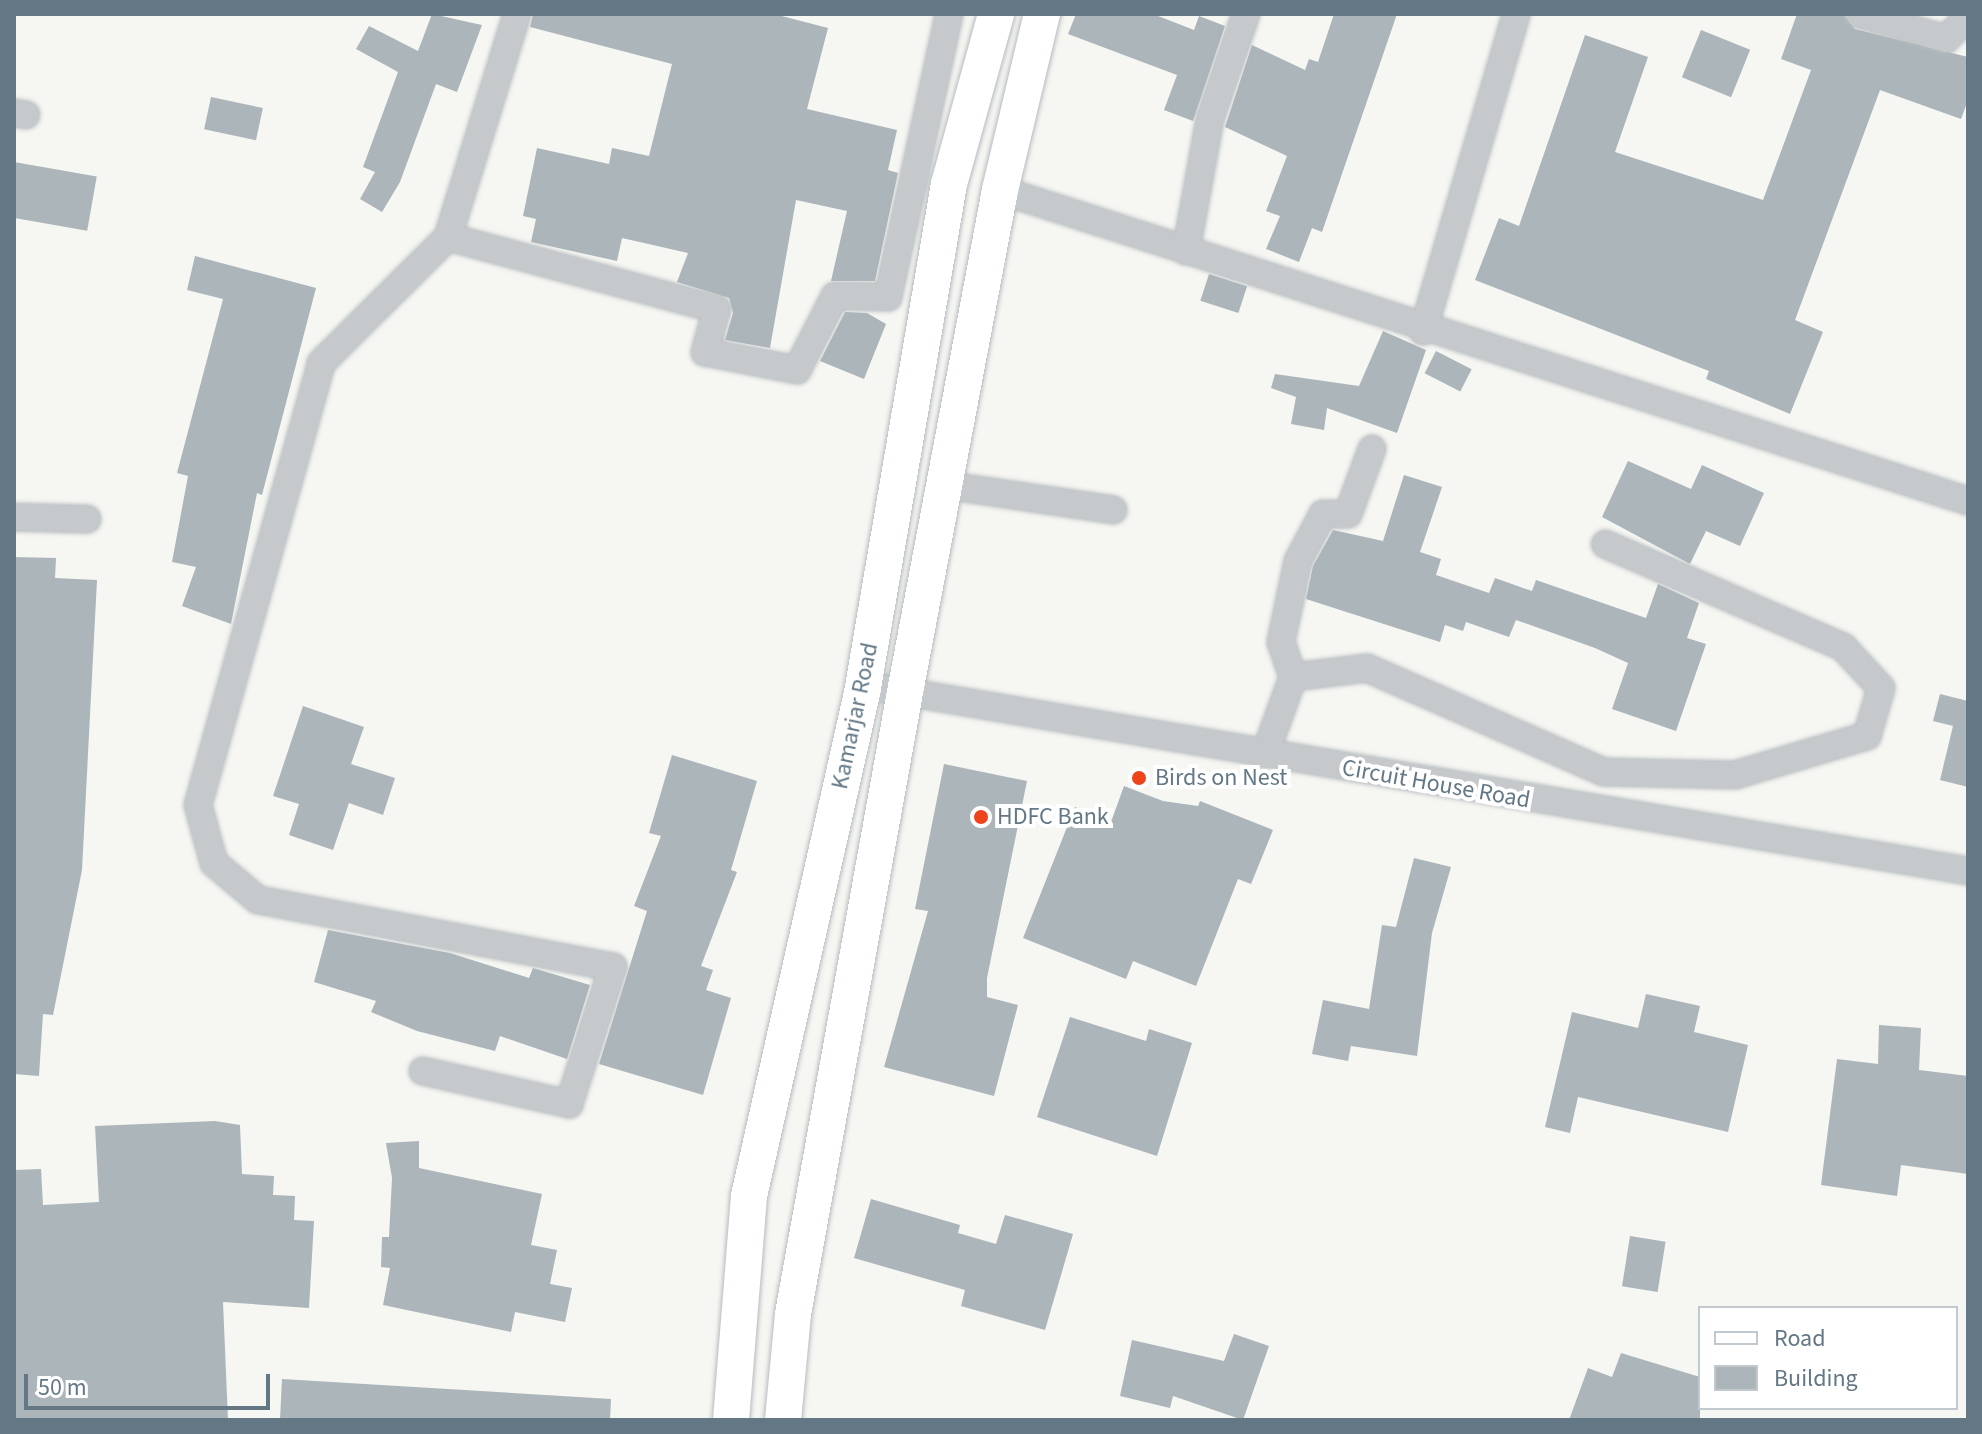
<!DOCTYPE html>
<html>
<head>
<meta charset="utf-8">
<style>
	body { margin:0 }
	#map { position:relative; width:1982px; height:1434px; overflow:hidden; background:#f6f6f2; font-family:"Source Sans 3",sans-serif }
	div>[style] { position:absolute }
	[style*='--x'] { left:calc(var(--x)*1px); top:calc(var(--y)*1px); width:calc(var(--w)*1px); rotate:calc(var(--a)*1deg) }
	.building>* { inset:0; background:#acb5ba; transform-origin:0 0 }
	.roads { filter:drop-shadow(0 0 2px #b5bbbf) drop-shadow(0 0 2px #b5bbbf) }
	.minor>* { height:26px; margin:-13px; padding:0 13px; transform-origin:13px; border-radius:13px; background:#c5c9cc }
	.secondary>* { height:36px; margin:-18px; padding:0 18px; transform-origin:18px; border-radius:18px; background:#fff }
	.dots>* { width:22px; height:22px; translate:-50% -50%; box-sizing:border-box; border:4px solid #fff; border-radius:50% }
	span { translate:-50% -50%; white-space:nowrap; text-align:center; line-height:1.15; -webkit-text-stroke:8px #fff; paint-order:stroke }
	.street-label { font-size:24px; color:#637785 }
	.poi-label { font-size:24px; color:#637785 }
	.left { translate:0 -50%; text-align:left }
	.frame { position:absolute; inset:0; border:16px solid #637785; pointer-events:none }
	.legend { position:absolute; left:1698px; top:1306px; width:260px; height:104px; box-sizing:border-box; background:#fff; border:2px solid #c1c9ce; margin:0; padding:10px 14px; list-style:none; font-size:24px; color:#637785 }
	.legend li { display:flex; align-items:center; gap:16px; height:40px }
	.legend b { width:40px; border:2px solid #c1c9ce }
	.scale { position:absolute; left:24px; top:1374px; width:246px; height:36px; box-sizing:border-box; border:4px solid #637785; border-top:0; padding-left:10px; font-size:24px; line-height:28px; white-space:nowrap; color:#637785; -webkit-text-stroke:6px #fff; paint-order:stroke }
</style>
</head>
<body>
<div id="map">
	<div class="building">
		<i style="clip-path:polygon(432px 14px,482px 25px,457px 92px,436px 84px,400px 182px,382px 212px,360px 199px,375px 172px,363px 167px,398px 72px,356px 49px,369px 26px,418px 51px)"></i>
		<i style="clip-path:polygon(533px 14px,774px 14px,828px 28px,807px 109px,897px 130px,888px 170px,898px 173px,875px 281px,831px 281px,847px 211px,796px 200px,770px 348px,725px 340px,733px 313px,729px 298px,677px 282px,688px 253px,622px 238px,617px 261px,531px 242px,536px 219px,523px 216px,537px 148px,609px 164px,612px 148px,649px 156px,672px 64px,530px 27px)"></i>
		<i style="clip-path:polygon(1076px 14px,1153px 14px,1194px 30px,1199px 16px,1225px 26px,1193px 121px,1164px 110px,1177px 75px,1068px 34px)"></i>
		<i style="clip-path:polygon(1334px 14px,1397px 14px,1322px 232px,1312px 228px,1299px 262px,1266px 249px,1280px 216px,1266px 211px,1287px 156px,1225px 127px,1252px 45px,1305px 70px,1309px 59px,1318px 62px)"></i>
		<i style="clip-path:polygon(1797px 14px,1843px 14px,1855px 29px,1968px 57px,1968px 100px,1961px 119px,1880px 90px,1795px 320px,1823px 332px,1790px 414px,1706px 379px,1709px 371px,1475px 280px,1499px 218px,1519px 226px,1585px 35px,1648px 57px,1615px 152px,1763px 200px,1811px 70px,1781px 59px)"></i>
		<i style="left:1701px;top:30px;width:53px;height:51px;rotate:22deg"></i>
		<i style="left:211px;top:97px;width:53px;height:33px;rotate:12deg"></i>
		<i style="left:14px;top:162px;width:84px;height:55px;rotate:10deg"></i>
		<i style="clip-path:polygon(195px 256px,316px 288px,262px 495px,257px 493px,231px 624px,182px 606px,196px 567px,172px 562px,188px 476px,177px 473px,223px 299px,187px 290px)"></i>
		<i style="left:1209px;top:274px;width:40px;height:28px;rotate:18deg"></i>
		<i style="clip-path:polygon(845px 312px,867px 313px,886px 324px,864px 379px,820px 361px)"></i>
		<i style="clip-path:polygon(1383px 331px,1426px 350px,1397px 433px,1327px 408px,1324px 430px,1291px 424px,1296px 397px,1271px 388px,1275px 374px,1359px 386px)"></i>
		<i style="left:1436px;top:351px;width:40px;height:25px;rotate:27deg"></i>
		<i style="clip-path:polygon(1628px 461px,1691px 489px,1702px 465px,1764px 493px,1740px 546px,1706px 531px,1690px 564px,1602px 517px)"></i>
		<i style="clip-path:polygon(1404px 475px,1442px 487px,1420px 552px,1441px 559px,1436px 575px,1489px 593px,1495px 578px,1532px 591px,1536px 580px,1646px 618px,1658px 584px,1699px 603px,1687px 638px,1706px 644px,1676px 731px,1612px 709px,1628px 663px,1595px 648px,1516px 620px,1509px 637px,1466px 622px,1463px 631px,1445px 625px,1440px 642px,1306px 599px,1313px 566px,1333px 530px,1383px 541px)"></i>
		<i style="clip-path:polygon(14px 557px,56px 558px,55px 578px,97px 580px,82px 870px,53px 1015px,43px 1014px,39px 1076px,14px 1074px)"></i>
		<i style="clip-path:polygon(1940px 694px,1968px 701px,1968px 787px,1940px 780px,1953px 726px,1933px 721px)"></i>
		<i style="clip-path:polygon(303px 706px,364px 727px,351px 764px,395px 778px,383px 815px,349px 803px,333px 850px,289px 835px,299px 804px,273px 796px)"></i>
		<i style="clip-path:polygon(672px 755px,757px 781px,731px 870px,737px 872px,701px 966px,713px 970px,706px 990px,731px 998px,703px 1095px,599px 1064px,647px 911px,634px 906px,661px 836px,649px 833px)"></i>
		<i style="clip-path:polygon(944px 764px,1027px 781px,987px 978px,987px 997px,1018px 1005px,994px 1096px,884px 1067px,928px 911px,915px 909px)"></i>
		<i style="clip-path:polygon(1124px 786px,1163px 801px,1198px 806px,1200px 801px,1273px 830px,1251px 884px,1238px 879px,1196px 986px,1133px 961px,1126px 979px,1023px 938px,1075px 807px,1111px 822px)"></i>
		<i style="clip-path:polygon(1414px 858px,1451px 867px,1432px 933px,1417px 1056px,1351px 1046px,1348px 1061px,1312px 1054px,1323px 1000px,1369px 1009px,1382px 925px,1396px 927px)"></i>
		<i style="clip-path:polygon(328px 930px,450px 953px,529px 978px,533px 968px,590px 985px,567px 1059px,500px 1036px,495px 1051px,417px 1031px,371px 1012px,376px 1001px,314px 982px)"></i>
		<i style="clip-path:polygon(1646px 994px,1700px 1006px,1694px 1032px,1748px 1045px,1728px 1132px,1578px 1097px,1570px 1133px,1545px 1127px,1572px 1012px,1638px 1028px)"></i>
		<i style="clip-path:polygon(1070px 1017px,1146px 1041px,1149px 1029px,1192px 1043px,1157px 1156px,1037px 1117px)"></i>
		<i style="clip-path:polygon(1879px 1025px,1921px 1028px,1919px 1070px,1968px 1076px,1968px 1174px,1901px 1165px,1897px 1196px,1821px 1185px,1837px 1059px,1878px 1064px)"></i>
		<i style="clip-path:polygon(215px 1121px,240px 1125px,242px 1174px,274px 1176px,273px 1195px,295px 1196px,294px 1220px,314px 1221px,309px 1308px,223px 1302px,228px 1420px,14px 1420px,14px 1170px,41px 1169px,43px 1205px,99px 1202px,95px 1126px)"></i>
		<i style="clip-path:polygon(419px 1141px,419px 1168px,542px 1194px,531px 1245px,557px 1250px,550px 1284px,572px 1288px,565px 1322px,515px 1312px,511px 1332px,383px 1305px,390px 1268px,381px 1267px,382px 1237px,389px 1237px,392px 1178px,386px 1143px)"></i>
		<i style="clip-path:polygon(871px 1199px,960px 1225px,958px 1233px,996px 1244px,1005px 1215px,1073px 1234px,1045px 1330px,961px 1306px,965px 1290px,854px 1258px)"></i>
		<i style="left:1630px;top:1236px;width:36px;height:51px;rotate:9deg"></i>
		<i style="clip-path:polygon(1234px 1334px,1269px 1346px,1243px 1420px,1173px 1396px,1170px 1408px,1120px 1396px,1132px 1340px,1224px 1361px)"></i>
		<i style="clip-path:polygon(1621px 1353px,1700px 1377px,1700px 1420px,1569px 1420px,1588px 1368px,1612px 1377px)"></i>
		<i style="clip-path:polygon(282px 1379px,611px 1399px,610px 1420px,280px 1420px)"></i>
	</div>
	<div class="roads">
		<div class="minor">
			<i style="--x:1859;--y:14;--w:91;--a:16"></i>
			<i style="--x:1946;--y:39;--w:31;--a:-45"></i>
			<i style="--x:14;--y:113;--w:12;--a:9"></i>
			<i style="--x:1000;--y:190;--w:1017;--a:17.81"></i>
			<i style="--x:448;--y:237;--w:278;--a:15"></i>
			<i style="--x:717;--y:309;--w:45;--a:105.6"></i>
			<i style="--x:705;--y:352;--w:94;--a:11.1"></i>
			<i style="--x:797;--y:370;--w:83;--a:-62.8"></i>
			<i style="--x:835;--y:296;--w:53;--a:1.1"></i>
			<i style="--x:888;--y:297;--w:289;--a:-77.8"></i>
			<i style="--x:1186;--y:251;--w:134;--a:-79.7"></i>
			<i style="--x:1210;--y:119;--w:111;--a:-71.1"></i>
			<i style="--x:1423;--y:331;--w:330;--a:-73.6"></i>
			<i style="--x:1372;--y:449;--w:69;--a:110.3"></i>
			<i style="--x:1348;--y:514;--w:25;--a:180"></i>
			<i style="--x:1323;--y:514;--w:53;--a:118"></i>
			<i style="--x:1298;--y:561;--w:83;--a:101.9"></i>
			<i style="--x:1281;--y:642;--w:37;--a:71"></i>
			<i style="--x:1293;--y:677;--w:75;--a:-6.9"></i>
			<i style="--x:1367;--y:668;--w:259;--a:23.7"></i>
			<i style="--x:1604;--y:772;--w:131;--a:1.3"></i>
			<i style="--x:1735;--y:775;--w:138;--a:-16.5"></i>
			<i style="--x:1867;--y:736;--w:50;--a:-73.7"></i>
			<i style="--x:1881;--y:688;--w:56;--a:-132.8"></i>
			<i style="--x:1843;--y:647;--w:259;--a:-156.6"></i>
			<i style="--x:944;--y:485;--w:171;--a:8.4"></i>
			<i style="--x:14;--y:517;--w:73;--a:1.6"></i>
			<i style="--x:864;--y:685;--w:1120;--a:9.56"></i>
			<i style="--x:1265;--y:754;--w:82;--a:-70"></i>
			<i style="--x:423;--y:1071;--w:150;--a:12.7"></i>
			<i style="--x:569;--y:1104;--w:144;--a:-72.2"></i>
			<i style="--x:613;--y:967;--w:361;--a:-169.3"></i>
			<i style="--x:258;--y:900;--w:57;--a:-139.9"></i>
			<i style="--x:214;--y:863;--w:60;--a:-105.4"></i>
			<i style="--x:198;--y:805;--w:459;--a:-74.4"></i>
			<i style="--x:321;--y:363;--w:179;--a:-44.8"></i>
			<i style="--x:448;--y:237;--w:233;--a:-72.8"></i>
		</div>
		<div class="secondary">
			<i style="--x:731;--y:1420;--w:225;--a:-85.4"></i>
			<i style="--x:749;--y:1196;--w:516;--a:-77.34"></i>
			<i style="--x:862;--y:693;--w:516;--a:-80.3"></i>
			<i style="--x:949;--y:184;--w:176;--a:-74.5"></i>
			<i style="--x:783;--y:1420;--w:106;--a:-84.6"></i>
			<i style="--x:793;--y:1314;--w:632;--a:-79.79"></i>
			<i style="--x:905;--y:692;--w:511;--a:-79.28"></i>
			<i style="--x:1000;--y:190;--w:181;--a:-76.6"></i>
		</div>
	</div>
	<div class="dots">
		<i style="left:1139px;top:778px;background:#ee431b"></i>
		<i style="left:981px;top:817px;background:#ee431b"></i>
	</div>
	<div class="street-label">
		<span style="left:855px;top:716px;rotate:-78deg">Kamarjar Road</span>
		<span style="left:1436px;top:784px;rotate:10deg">Circuit House Road</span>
	</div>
	<div class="poi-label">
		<span class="left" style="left:1155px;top:778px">Birds on Nest</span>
		<span class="left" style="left:997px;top:817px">HDFC Bank</span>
	</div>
	<div class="frame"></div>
	<ul class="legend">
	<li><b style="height:10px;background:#fff"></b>Road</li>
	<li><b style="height:22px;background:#acb5ba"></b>Building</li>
	</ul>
	<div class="scale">50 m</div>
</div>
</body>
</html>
